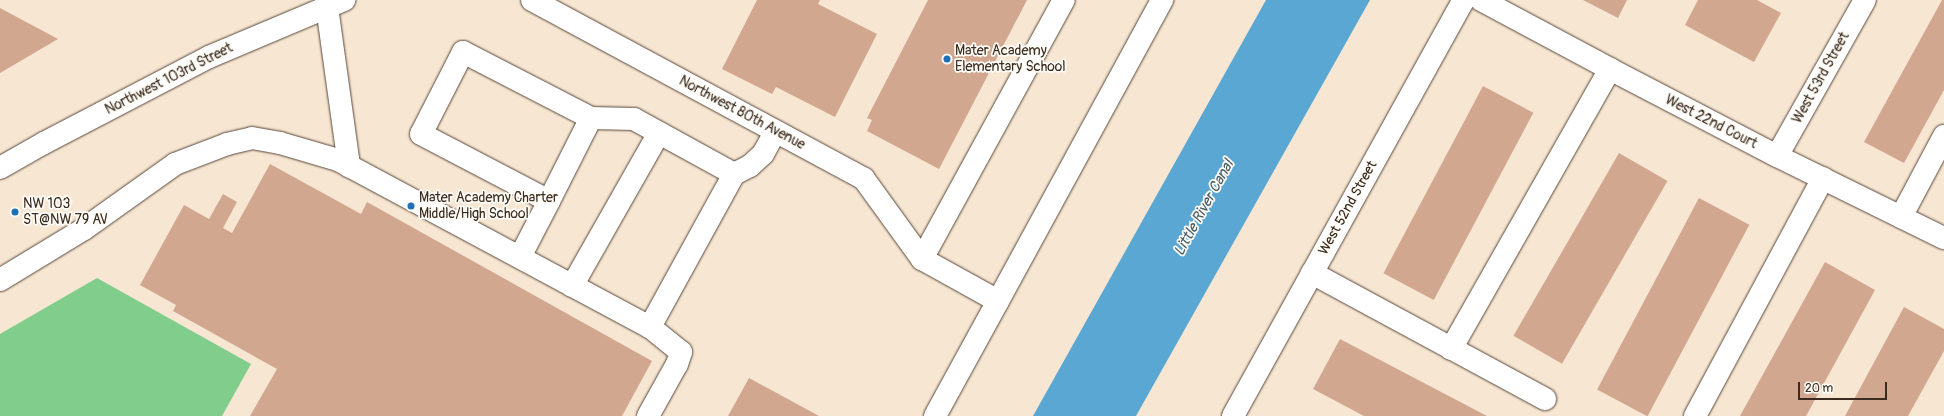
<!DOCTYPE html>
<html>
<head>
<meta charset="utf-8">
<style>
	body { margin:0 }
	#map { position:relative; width:1944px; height:416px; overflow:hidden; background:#f7e6d2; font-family:Pangolin,sans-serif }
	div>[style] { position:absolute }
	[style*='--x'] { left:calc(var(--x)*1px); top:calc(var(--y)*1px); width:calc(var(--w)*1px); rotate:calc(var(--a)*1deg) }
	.green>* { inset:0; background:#80cd8c }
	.water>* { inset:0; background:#5aa7d3 }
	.building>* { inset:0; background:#d1a78f; transform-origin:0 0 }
	.roads { filter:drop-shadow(0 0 1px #574639) drop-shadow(0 0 1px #574639) }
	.minor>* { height:22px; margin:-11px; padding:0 11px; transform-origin:11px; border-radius:11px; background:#fff }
	.major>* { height:22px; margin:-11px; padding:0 11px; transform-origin:11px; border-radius:11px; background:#fff }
	.dots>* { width:11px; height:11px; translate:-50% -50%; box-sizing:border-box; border:2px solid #fdfcf7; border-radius:50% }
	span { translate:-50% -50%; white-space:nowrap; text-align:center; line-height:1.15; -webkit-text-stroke:3.5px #fdfcf7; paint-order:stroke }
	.poi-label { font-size:14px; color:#3b2a1e }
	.left { translate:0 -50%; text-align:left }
	.street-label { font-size:14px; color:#3b2a1e }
	.water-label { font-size:15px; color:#475c66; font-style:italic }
	.scale { position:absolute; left:1798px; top:382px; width:89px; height:18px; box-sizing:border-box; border:2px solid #3b2a1e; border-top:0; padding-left:5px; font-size:12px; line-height:14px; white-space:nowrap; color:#3b2a1e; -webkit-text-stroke:3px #fdfcf7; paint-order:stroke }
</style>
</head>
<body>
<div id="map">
	<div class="green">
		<i style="clip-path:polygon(97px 278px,251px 364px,222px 416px,0 416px,0 334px)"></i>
	</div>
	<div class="water">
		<i style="clip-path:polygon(1266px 0,1370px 0,1136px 416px,1033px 416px)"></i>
	</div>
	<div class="building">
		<i style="clip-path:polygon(757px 0,820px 0,818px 4px,877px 34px,835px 117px,776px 87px,772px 94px,722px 69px)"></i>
		<i style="clip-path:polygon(928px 0,1027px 0,939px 169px,867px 131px,872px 120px,867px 118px)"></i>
		<i style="clip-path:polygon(1583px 0,1627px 0,1618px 18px)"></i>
		<i style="clip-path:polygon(1698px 0,1757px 0,1781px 13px,1754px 62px,1685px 25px)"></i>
		<i style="clip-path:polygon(1942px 0,1944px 0,1944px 90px,1904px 163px,1864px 142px)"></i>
		<i style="clip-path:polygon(0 8px,58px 39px,0 73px)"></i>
		<i style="left:1483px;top:86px;width:57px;height:212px;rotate:28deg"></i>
		<i style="left:1619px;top:153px;width:56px;height:211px;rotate:30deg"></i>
		<i style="clip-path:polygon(270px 164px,361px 214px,367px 202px,652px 361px,622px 416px,250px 416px,277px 369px,173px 311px,176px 305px,140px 285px,184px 205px,209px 219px,223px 194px,237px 202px,223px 228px,232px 233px)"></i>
		<i style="left:1699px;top:198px;width:57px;height:217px;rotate:28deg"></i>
		<i style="clip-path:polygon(1825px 262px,1875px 290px,1806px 416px,1740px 416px)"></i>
		<i style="clip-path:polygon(1904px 307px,1944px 329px,1944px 351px,1908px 416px,1845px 416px)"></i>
		<i style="clip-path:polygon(1340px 339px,1487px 416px,1364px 416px,1313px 389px)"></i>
		<i style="clip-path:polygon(749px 378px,819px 416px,728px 416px)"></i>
	</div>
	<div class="roads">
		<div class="minor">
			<i style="--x:532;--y:0;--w:377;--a:28.3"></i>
			<i style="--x:864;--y:179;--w:99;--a:54.1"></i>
			<i style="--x:1481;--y:0;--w:146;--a:28.1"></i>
			<i style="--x:1610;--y:69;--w:188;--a:27.5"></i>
			<i style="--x:1777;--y:156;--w:186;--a:26.2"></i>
			<i style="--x:327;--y:7;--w:161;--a:82.1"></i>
			<i style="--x:591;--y:118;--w:43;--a:1.3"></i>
			<i style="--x:634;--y:119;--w:114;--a:28.8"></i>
			<i style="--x:734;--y:174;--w:175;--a:118.8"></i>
			<i style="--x:1777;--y:156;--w:179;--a:-60.6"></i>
			<i style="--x:734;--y:174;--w:18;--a:-27"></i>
			<i style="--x:750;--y:166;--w:18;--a:-43"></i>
			<i style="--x:763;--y:154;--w:26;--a:-61"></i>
			<i style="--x:1901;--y:217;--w:92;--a:-62"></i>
			<i style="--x:520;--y:257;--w:63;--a:-62.6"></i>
			<i style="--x:549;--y:201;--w:93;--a:-63.2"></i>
			<i style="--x:591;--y:118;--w:144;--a:-152.7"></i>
			<i style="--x:463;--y:52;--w:92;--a:117.1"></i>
			<i style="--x:421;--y:134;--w:144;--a:27.6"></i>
			<i style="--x:1312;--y:273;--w:265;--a:28.4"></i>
			<i style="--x:0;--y:280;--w:98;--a:-31.3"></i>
			<i style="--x:84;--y:229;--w:112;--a:-35.5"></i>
			<i style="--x:175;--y:164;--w:56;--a:-21"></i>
			<i style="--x:227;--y:144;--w:26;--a:-13"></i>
			<i style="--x:252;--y:138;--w:28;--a:10"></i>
			<i style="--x:280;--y:143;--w:60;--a:16.3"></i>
			<i style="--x:338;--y:160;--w:354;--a:28.2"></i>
			<i style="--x:650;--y:327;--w:40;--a:39"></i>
			<i style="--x:681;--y:352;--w:13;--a:108"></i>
			<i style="--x:677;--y:364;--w:60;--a:119.1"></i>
			<i style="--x:572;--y:286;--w:176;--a:-60.4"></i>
			<i style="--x:998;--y:301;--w:343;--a:-61.4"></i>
			<i style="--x:1451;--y:349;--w:322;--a:-60.4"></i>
			<i style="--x:935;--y:416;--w:131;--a:-61.3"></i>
			<i style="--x:998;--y:301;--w:87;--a:-151.1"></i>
			<i style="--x:922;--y:259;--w:295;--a:-61.3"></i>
			<i style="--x:1233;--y:416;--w:476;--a:-61"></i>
			<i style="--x:1695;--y:416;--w:270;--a:-61.7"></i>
		</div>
		<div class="major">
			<i style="--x:0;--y:168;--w:51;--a:-29.6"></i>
			<i style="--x:44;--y:143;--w:186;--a:-27.5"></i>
			<i style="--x:209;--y:57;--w:147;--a:-22.9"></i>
		</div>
	</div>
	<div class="dots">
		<i style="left:947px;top:59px;background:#1f6fb2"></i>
		<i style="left:411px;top:206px;background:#1f6fb2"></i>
		<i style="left:15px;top:212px;background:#1f6fb2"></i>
	</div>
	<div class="poi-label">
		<span class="left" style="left:955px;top:59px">Mater Academy<br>Elementary School</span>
		<span class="left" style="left:419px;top:206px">Mater Academy Charter<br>Middle/High School</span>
		<span class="left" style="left:23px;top:212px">NW 103<br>ST@NW 79 AV</span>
	</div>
	<div class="street-label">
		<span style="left:1821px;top:78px;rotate:-61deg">West 53rd Street</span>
		<span style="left:169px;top:79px;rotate:-27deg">Northwest 103rd Street</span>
		<span style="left:742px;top:113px;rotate:28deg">Northwest 80th Avenue</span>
		<span style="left:1711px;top:122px;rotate:27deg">West 22nd Court</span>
		<span style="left:1348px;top:208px;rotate:-61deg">West 52nd Street</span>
	</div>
	<div class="water-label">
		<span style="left:1204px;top:208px;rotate:-61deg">Little River Canal</span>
	</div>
	<div class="scale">20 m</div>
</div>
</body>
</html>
